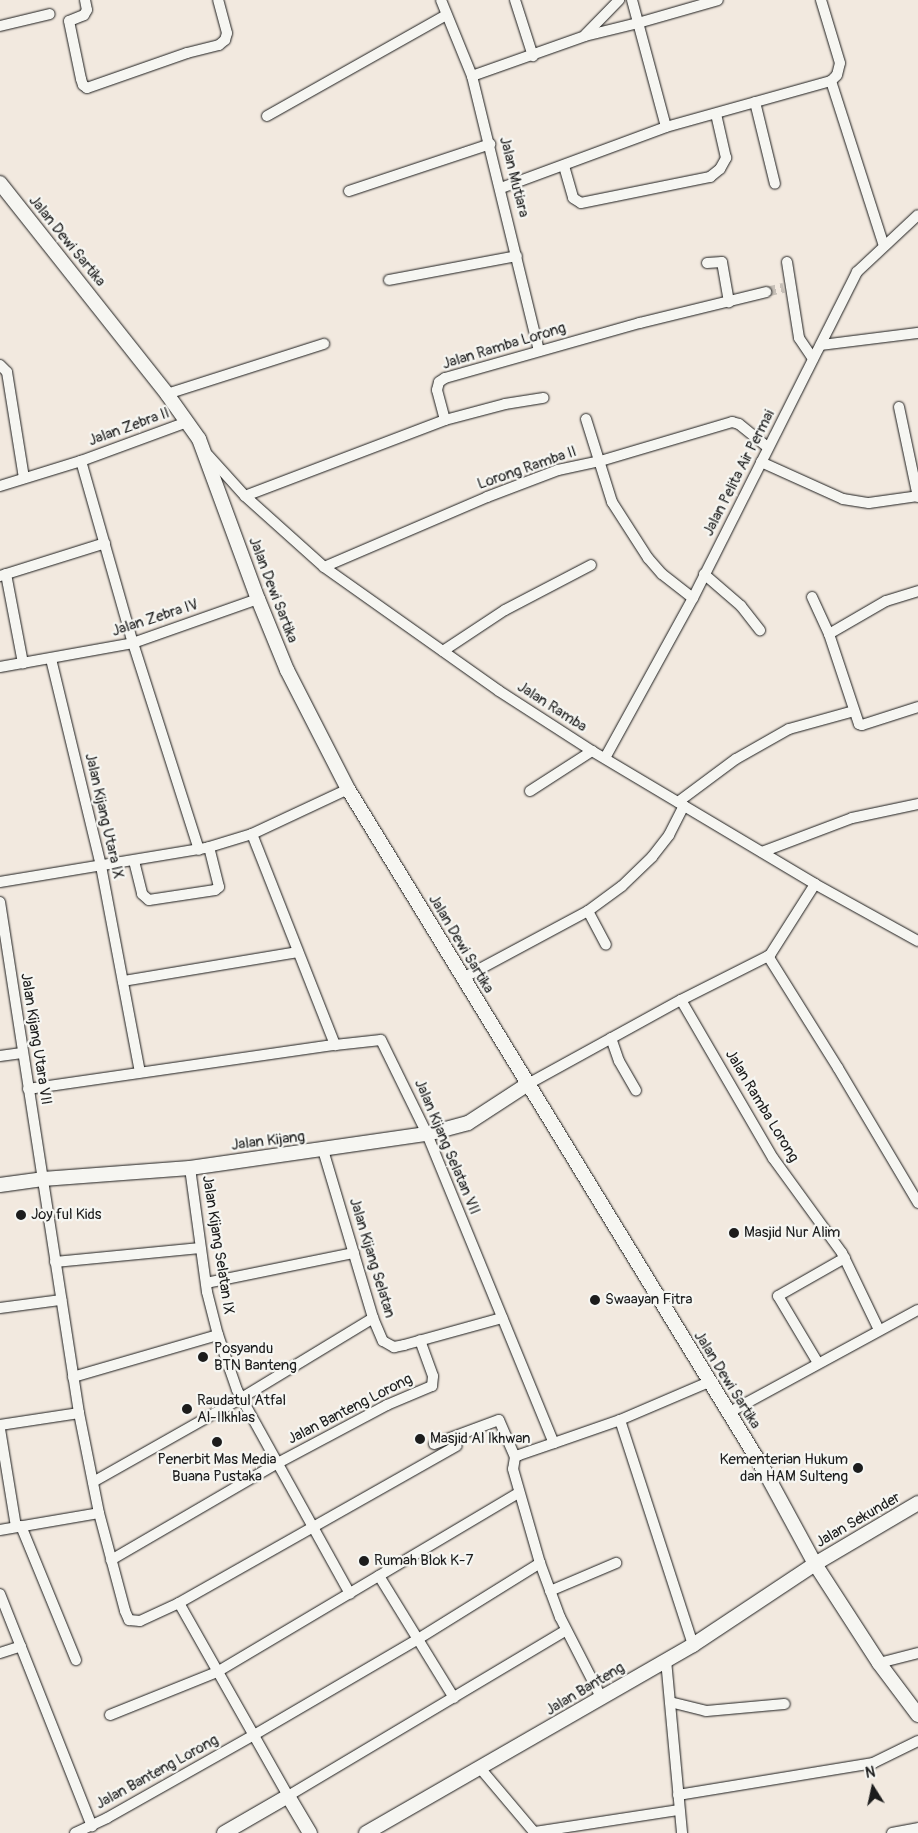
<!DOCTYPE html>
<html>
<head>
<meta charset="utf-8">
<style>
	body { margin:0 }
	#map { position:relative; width:918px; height:1833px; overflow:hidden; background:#f2e9df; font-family:Pangolin,sans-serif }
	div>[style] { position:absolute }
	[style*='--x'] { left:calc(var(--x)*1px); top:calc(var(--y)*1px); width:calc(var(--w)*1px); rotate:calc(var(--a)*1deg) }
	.street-tunnel>* { height:10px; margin-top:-5px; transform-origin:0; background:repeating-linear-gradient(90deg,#c7c0b8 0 10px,transparent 0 15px) }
	.roads { filter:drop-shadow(0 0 1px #1c1c1c) drop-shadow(0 0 1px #1c1c1c) }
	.street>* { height:10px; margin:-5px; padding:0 5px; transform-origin:5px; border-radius:5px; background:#f6f6f2 }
	.secondary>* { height:14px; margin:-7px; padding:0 7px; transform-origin:7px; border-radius:7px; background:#f6f6f2 }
	.dots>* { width:14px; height:14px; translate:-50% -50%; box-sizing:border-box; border:2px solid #f6f6f2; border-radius:50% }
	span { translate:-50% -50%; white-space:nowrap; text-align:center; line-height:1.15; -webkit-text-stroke:4.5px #f6f6f2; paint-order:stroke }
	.street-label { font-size:15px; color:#1c1c1c }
	.poi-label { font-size:15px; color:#1c1c1c }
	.left { translate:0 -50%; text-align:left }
	.right { translate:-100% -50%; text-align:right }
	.north { position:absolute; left:848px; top:1763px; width:50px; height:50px; -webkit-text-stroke:4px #f6f6f2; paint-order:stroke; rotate:350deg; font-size:14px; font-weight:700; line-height:20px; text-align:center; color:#1c1c1c }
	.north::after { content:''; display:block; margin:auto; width:18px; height:22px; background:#1c1c1c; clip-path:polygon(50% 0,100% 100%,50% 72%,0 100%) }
</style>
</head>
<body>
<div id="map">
	<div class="street-tunnel">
		<i style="--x:766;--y:292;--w:18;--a:-13"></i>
	</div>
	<div class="roads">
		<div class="street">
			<i style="--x:85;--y:0;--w:10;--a:79"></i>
			<i style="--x:87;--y:10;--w:6;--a:121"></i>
			<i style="--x:84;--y:15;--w:16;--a:158"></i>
			<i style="--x:69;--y:21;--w:59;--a:78.3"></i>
			<i style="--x:81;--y:79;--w:6;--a:72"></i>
			<i style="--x:83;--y:85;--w:5;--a:37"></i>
			<i style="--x:87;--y:88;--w:106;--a:-19.3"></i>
			<i style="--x:187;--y:53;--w:33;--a:-14"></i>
			<i style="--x:219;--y:45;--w:8;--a:-40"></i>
			<i style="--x:225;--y:40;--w:7;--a:-74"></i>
			<i style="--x:227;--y:33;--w:34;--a:-105"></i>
			<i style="--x:441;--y:0;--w:82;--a:67.8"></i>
			<i style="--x:472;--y:76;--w:283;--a:76.3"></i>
			<i style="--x:515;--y:0;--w:59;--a:72.2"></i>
			<i style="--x:632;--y:0;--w:131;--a:75"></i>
			<i style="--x:0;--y:26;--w:51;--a:-13.5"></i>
			<i style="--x:585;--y:35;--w:49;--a:-45.8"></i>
			<i style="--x:472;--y:76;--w:120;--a:-19.5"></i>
			<i style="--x:585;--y:36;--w:55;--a:-13.8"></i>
			<i style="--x:638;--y:23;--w:83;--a:-16"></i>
			<i style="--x:831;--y:81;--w:173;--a:72.2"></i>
			<i style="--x:755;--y:102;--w:84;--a:76.3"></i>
			<i style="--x:267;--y:116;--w:206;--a:-29.4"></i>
			<i style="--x:564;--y:166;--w:33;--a:74"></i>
			<i style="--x:573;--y:198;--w:9;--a:32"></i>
			<i style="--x:581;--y:203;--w:132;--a:-11.4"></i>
			<i style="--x:710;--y:177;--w:13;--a:-39"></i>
			<i style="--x:720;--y:169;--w:13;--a:-61"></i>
			<i style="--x:726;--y:158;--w:45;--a:-102.8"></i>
			<i style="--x:501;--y:188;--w:176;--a:-20.3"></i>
			<i style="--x:666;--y:127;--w:171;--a:-15.6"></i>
			<i style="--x:831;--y:81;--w:8;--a:-45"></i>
			<i style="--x:837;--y:75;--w:12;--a:-76"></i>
			<i style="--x:840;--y:63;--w:66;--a:-106.8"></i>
			<i style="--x:349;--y:191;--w:149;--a:-18.4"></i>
			<i style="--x:787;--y:262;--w:77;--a:81"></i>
			<i style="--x:799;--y:338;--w:25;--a:56"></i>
			<i style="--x:707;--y:263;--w:15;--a:-4"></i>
			<i style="--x:722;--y:262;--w:41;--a:80.1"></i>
			<i style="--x:389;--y:280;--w:130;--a:-10.6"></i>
			<i style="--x:821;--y:345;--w:98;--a:-7.1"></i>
			<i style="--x:0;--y:365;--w:10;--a:45"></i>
			<i style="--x:7;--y:372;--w:107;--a:80.9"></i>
			<i style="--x:167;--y:394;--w:165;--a:-17.7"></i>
			<i style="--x:899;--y:407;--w:92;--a:78.1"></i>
			<i style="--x:586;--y:419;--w:87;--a:72.6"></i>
			<i style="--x:612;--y:502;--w:67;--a:57.3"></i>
			<i style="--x:648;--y:558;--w:21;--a:49"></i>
			<i style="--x:662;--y:574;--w:39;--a:38"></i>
			<i style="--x:445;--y:420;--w:62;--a:-14.9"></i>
			<i style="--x:505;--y:404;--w:39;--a:-9"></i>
			<i style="--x:208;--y:455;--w:55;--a:47.9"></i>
			<i style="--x:245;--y:496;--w:106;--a:41.9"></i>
			<i style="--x:324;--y:567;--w:214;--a:35.3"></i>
			<i style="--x:499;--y:691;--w:111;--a:32.8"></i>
			<i style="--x:592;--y:751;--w:260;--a:30.8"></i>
			<i style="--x:815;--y:884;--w:118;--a:29"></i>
			<i style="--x:81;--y:461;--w:189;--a:74.1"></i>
			<i style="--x:133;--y:643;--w:217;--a:72.3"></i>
			<i style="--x:761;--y:462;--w:90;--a:24.3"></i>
			<i style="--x:843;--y:499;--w:26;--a:9"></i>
			<i style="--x:869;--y:503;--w:49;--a:-8.1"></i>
			<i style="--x:0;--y:486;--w:85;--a:-17.2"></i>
			<i style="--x:81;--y:461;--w:113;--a:-20.2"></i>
			<i style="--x:245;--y:496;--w:214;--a:-20.8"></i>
			<i style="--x:445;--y:420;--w:31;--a:-105"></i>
			<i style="--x:437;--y:390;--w:8;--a:-76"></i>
			<i style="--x:439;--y:382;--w:7;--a:-34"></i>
			<i style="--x:445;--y:378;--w:203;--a:-15.8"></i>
			<i style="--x:640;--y:323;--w:130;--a:-13.8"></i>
			<i style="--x:324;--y:567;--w:177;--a:-23.2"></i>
			<i style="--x:487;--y:497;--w:76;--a:-20.8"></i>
			<i style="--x:558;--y:470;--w:40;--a:-12"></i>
			<i style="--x:597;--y:462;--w:141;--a:-16.5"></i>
			<i style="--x:732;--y:422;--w:7;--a:16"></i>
			<i style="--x:739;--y:424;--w:36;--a:39"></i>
			<i style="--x:6;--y:574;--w:91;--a:79.2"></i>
			<i style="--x:704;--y:574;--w:49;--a:40.9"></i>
			<i style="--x:741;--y:606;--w:31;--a:52"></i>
			<i style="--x:0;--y:576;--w:110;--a:-17.4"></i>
			<i style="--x:812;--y:597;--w:41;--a:65.3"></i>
			<i style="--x:829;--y:634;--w:95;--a:71.6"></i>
			<i style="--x:859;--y:724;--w:3;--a:18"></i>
			<i style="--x:862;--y:725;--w:59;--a:-17.8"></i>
			<i style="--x:829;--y:634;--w:66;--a:-30.1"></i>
			<i style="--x:886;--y:601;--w:34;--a:-17"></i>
			<i style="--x:443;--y:651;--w:74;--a:-33.5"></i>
			<i style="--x:505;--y:610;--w:97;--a:-27.6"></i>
			<i style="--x:51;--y:659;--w:213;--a:76.4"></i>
			<i style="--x:101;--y:866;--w:210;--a:79.3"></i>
			<i style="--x:0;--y:667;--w:135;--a:-10.2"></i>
			<i style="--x:133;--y:643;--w:133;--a:-19.4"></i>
			<i style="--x:605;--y:758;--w:183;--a:-61.2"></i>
			<i style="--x:693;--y:598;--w:365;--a:-63.3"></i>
			<i style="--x:857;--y:272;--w:83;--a:-43.1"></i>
			<i style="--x:530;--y:791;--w:74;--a:-32.8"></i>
			<i style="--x:678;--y:802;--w:72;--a:-36.6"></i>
			<i style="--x:736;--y:759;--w:61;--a:-29.5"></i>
			<i style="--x:789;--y:729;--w:67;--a:-15.5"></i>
			<i style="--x:252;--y:834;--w:227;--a:68.5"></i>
			<i style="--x:762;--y:852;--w:96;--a:-20.7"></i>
			<i style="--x:852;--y:818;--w:67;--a:-12"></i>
			<i style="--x:134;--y:861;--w:34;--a:76"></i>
			<i style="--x:142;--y:894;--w:9;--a:41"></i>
			<i style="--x:149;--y:900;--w:67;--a:-8.6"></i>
			<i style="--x:215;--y:890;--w:5;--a:-37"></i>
			<i style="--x:219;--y:887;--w:41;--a:-104"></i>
			<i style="--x:0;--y:882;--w:209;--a:-9.4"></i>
			<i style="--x:206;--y:848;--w:48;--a:-16.9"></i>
			<i style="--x:252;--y:834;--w:106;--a:-25.1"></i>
			<i style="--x:0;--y:902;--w:517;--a:81.21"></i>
			<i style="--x:79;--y:1413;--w:102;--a:78.7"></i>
			<i style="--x:99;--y:1513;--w:101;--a:75.1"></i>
			<i style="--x:125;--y:1611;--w:10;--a:66"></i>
			<i style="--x:129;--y:1620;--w:11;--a:5"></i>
			<i style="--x:140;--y:1621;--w:43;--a:-24.8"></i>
			<i style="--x:179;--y:1603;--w:319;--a:-29.5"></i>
			<i style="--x:588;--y:911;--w:42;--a:-36.3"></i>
			<i style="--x:622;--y:886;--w:42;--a:-44"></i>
			<i style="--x:652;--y:857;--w:28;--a:-52"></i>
			<i style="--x:669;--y:835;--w:33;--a:-63"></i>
			<i style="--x:768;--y:956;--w:132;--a:58"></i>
			<i style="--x:838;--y:1068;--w:157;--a:59.3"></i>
			<i style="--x:463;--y:978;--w:142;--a:-28.2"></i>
			<i style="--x:588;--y:911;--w:38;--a:62"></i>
			<i style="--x:123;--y:981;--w:177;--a:-9.4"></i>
			<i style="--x:681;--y:1000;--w:183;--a:59.8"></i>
			<i style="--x:773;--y:1158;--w:117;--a:54"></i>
			<i style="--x:842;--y:1253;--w:85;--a:64.3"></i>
			<i style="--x:611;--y:1038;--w:24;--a:71"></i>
			<i style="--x:619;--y:1061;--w:34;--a:60"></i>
			<i style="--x:0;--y:1056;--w:22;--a:-8"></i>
			<i style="--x:528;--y:1084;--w:175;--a:-28.8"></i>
			<i style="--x:681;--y:1000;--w:100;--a:-26.8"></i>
			<i style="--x:770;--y:955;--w:84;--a:-57.6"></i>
			<i style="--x:28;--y:1089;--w:310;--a:-8.2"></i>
			<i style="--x:335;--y:1045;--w:46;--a:-6.2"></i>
			<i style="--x:381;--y:1040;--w:105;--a:63.9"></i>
			<i style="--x:427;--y:1134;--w:334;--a:67.7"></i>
			<i style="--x:554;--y:1443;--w:70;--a:-19.2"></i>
			<i style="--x:620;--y:1420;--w:97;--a:-23.1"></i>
			<i style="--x:323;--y:1150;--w:175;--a:73.4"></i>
			<i style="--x:373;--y:1318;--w:25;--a:67"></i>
			<i style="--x:383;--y:1341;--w:13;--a:29"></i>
			<i style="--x:394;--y:1347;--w:10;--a:-11"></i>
			<i style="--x:404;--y:1345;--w:102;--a:-15.4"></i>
			<i style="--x:190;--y:1168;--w:125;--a:82.2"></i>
			<i style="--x:207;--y:1292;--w:44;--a:75.7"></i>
			<i style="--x:218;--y:1335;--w:58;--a:70.9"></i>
			<i style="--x:237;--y:1390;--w:233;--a:61"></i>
			<i style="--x:55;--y:1262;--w:146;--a:-5.5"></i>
			<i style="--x:206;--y:1283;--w:151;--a:-11.5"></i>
			<i style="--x:0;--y:1308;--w:62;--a:-7.5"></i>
			<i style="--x:818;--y:1363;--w:78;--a:-120.8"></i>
			<i style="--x:778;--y:1296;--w:77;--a:-29.6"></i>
			<i style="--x:73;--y:1377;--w:151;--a:-16.2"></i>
			<i style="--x:728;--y:1413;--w:216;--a:-28.5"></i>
			<i style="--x:620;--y:1420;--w:237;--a:72"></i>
			<i style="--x:0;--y:1425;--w:80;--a:-8.6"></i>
			<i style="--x:0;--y:1429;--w:99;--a:80.7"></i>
			<i style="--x:554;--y:1443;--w:37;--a:161"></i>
			<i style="--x:519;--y:1455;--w:4;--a:153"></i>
			<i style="--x:515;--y:1457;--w:12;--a:99"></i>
			<i style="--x:513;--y:1469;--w:98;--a:74"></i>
			<i style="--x:540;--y:1563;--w:58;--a:69.7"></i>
			<i style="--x:560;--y:1617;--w:90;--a:62.9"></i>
			<i style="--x:434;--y:1444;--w:69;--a:-20.3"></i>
			<i style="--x:499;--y:1420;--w:40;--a:66.6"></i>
			<i style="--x:93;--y:1482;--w:169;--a:-29.5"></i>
			<i style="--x:240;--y:1399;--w:156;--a:-31.3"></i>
			<i style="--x:21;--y:1526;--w:145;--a:67.7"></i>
			<i style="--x:0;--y:1530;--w:100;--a:-9.7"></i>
			<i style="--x:111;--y:1560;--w:191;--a:-30.2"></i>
			<i style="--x:276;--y:1464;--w:126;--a:-28"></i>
			<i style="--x:387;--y:1405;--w:49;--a:-22.9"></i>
			<i style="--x:432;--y:1386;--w:10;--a:-84"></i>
			<i style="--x:433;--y:1376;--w:38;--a:-110"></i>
			<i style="--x:379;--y:1576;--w:143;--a:58.4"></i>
			<i style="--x:550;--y:1591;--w:72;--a:-23"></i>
			<i style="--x:0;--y:1594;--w:250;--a:68.4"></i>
			<i style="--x:179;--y:1603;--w:222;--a:60.5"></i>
			<i style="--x:288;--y:1796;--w:322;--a:-30.8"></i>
			<i style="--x:0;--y:1653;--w:22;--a:-18"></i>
			<i style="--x:666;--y:1660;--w:174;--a:84.7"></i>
			<i style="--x:879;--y:1663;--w:40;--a:-14.4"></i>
			<i style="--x:670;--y:1702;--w:37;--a:14"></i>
			<i style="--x:706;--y:1711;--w:79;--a:-5.1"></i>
			<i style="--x:110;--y:1715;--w:115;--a:-21.9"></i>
			<i style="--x:217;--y:1672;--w:351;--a:-30.7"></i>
			<i style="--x:480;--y:1768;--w:85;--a:49.8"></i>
			<i style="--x:678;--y:1795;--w:198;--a:-9.3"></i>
			<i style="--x:873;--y:1763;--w:50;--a:-26.1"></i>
			<i style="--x:535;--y:1832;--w:146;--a:-8.7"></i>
			<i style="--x:75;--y:1833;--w:35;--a:-25"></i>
			<i style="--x:107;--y:1818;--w:169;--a:-29.5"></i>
			<i style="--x:254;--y:1735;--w:190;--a:-30.3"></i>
			<i style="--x:418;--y:1639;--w:144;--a:-31.9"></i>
			<i style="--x:892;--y:1833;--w:26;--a:-11"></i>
		</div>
		<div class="secondary">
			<i style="--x:0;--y:183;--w:269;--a:51.6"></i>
			<i style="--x:167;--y:394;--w:55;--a:54.6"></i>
			<i style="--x:199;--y:439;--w:171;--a:69.8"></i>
			<i style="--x:258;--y:599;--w:77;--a:67.8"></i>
			<i style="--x:287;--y:670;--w:134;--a:62.9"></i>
			<i style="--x:348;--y:789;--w:798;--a:58.58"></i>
			<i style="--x:764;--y:1470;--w:107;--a:61.5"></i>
			<i style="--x:815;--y:1564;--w:118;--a:57.1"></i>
			<i style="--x:879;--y:1663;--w:65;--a:53.1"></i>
			<i style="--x:0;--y:1185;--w:43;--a:-7.9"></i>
			<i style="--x:43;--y:1179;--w:147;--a:-4.3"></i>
			<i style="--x:190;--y:1168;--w:239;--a:-8.2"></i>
			<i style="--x:427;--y:1134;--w:42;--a:-15"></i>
			<i style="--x:468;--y:1123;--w:72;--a:-33"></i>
			<i style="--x:224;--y:1833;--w:74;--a:-30"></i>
			<i style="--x:288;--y:1796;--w:43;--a:59.3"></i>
			<i style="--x:366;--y:1833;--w:377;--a:-29.9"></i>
			<i style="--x:693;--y:1645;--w:146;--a:-33.6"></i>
			<i style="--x:815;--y:1564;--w:120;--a:-30.6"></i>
		</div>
	</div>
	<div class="dots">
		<i style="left:21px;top:1215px;background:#1c1c1c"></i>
		<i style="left:734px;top:1233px;background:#1c1c1c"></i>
		<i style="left:595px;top:1300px;background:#1c1c1c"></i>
		<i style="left:203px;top:1357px;background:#1c1c1c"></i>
		<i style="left:187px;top:1409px;background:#1c1c1c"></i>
		<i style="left:420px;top:1439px;background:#1c1c1c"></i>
		<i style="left:217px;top:1442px;background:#1c1c1c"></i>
		<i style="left:858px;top:1468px;background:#1c1c1c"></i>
		<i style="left:364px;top:1561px;background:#1c1c1c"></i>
	</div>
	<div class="street-label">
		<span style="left:514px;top:177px;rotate:76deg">Jalan Mutiara</span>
		<span style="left:67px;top:241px;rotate:51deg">Jalan Dewi Sartika</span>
		<span style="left:504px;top:346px;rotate:-17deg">Jalan Ramba Lorong</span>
		<span style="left:129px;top:427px;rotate:-20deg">Jalan Zebra II</span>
		<span style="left:527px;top:468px;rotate:-19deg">Lorong Ramba II</span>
		<span style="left:739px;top:473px;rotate:-63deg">Jalan Pelita Air Permai</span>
		<span style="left:273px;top:590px;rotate:69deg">Jalan Dewi Sartika</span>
		<span style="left:155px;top:618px;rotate:-18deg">Jalan Zebra IV</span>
		<span style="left:552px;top:707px;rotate:33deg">Jalan Ramba</span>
		<span style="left:104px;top:816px;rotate:77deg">Jalan Kijang Utara IX</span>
		<span style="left:461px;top:944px;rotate:59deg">Jalan Dewi Sartika</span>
		<span style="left:36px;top:1039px;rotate:81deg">Jalan Kijang Utara VII</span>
		<span style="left:762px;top:1106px;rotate:59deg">Jalan Ramba Lorong</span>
		<span style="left:268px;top:1141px;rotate:-7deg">Jalan Kijang</span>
		<span style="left:447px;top:1147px;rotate:67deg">Jalan Kijang Selatan VII</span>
		<span style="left:218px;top:1245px;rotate:81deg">Jalan Kijang Selatan IX</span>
		<span style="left:372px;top:1258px;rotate:73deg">Jalan Kijang Selatan</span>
		<span style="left:727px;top:1380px;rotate:58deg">Jalan Dewi Sartika</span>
		<span style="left:350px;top:1409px;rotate:-27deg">Jalan Banteng Lorong</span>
		<span style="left:858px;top:1520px;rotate:-30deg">Jalan Sekunder</span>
		<span style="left:585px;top:1689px;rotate:-31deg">Jalan Banteng</span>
		<span style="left:157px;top:1772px;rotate:-29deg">Jalan Banteng Lorong</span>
	</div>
	<div class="poi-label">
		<span class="left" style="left:31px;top:1215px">Joy ful Kids</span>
		<span class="left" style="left:744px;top:1233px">Masjid Nur Alim</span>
		<span class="left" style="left:605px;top:1300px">Swaayan Fitra</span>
		<span class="left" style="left:214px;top:1357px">Posyandu<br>BTN Banteng</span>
		<span class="left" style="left:197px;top:1409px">Raudatul Atfal<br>Al-Ilkhlas</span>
		<span class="left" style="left:430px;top:1439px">Masjid Al Ikhwan</span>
		<span style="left:217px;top:1468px">Penerbit Mas Media<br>Buana Pustaka</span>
		<span class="right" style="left:848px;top:1468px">Kementerian Hukum<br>dan HAM Sulteng</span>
		<span class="left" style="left:374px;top:1561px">Rumah Blok K-7</span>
	</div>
	<div class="north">N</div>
</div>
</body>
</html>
